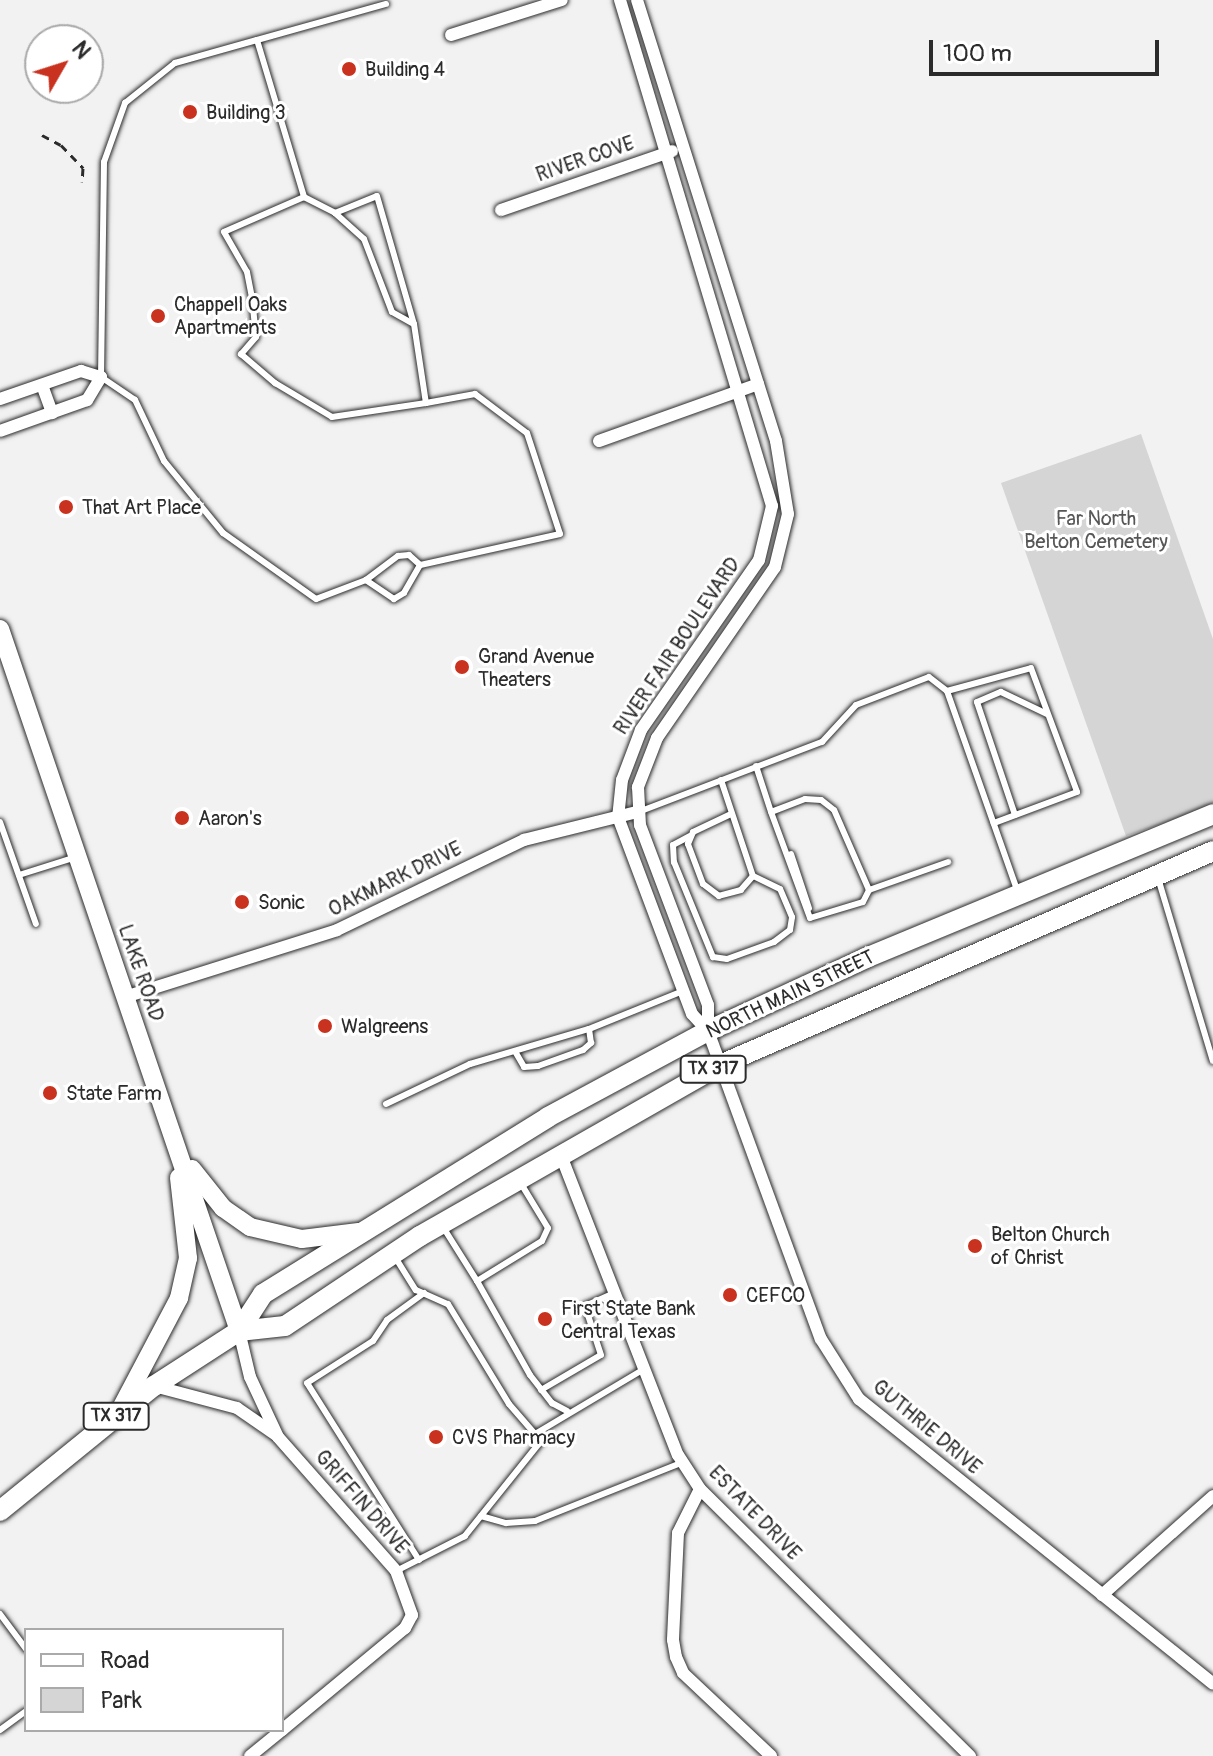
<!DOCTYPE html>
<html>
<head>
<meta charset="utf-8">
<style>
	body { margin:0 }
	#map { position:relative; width:1213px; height:1756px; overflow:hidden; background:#f2f2f2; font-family:Pangolin,sans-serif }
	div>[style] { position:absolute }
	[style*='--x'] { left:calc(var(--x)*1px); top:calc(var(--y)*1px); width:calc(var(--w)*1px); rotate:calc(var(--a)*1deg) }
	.green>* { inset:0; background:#d5d5d5 }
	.path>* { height:3px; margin-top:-1.5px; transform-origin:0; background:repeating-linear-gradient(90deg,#2b2b2b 0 8px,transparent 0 14px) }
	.roads { filter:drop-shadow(0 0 2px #2b2b2b) drop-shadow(0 0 2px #2b2b2b) }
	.service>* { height:6px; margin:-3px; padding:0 3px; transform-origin:3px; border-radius:3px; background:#fff }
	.minor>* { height:12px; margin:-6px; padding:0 6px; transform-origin:6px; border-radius:6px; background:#fff }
	.secondary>* { height:18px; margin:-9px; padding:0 9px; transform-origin:9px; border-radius:9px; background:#fff }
	.primary>* { height:20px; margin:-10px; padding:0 10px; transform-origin:10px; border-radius:10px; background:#fff }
	.dots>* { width:22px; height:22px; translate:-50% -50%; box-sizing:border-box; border:4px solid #fff; border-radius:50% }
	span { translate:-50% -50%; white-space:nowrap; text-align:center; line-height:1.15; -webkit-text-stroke:6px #fff; paint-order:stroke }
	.shield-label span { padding:2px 6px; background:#fff; border:2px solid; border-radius:6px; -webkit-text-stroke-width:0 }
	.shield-label { font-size:18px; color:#2b2b2b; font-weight:700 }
	.poi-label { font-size:20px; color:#2b2b2b }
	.left { translate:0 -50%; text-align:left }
	.street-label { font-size:20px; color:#2b2b2b }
	.park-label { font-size:20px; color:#565656 }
	.legend { position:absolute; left:24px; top:1628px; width:260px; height:104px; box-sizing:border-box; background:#fff; border:2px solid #aaa; margin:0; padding:10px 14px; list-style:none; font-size:24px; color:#2b2b2b }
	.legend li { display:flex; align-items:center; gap:16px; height:40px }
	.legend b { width:40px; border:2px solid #aaa }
	.north { position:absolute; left:24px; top:24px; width:80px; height:80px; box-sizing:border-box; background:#fff; border:2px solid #aaa; border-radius:50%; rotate:51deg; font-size:22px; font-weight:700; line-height:32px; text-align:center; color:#2b2b2b }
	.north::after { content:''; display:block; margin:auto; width:28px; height:36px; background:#c8321e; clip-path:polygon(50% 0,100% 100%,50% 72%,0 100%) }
	.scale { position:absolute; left:929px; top:40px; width:230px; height:36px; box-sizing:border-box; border:4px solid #2b2b2b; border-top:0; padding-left:10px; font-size:24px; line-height:28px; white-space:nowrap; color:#2b2b2b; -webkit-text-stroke:6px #fff; paint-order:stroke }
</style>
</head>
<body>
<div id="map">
	<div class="green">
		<i style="clip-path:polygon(1141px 434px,1213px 639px,1213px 806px,1126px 836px,1001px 483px)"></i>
	</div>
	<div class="path">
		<i style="--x:42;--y:135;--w:21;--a:28"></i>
		<i style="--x:61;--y:145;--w:32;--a:46"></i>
		<i style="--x:83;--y:168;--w:14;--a:94"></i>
	</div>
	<div class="roads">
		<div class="service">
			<i style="--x:257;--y:40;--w:164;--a:73.3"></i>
			<i style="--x:304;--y:197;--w:35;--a:27"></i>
			<i style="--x:335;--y:213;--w:39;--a:42"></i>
			<i style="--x:364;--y:239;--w:78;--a:69"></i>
			<i style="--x:392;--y:312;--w:25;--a:29"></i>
			<i style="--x:414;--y:324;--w:80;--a:81.4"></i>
			<i style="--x:426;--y:403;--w:50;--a:-10.4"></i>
			<i style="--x:475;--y:394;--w:65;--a:36.9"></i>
			<i style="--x:527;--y:433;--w:106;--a:71.9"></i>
			<i style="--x:560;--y:534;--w:143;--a:167.5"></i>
			<i style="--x:420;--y:565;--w:32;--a:120"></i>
			<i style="--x:404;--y:593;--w:12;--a:149"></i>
			<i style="--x:394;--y:599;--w:34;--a:-146"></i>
			<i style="--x:366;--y:580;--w:53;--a:159.2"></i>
			<i style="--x:316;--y:599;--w:114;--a:-144.6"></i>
			<i style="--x:223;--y:533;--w:93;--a:-129.3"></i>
			<i style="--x:164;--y:461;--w:68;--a:-115.4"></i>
			<i style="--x:135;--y:400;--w:41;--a:-145.9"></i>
			<i style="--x:101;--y:377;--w:215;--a:-89.2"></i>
			<i style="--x:104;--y:162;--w:63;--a:-70.4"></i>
			<i style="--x:125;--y:103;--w:64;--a:-38.7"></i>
			<i style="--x:175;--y:63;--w:85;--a:-15.7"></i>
			<i style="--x:257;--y:40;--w:134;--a:-15.6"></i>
			<i style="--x:304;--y:197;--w:87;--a:156.4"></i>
			<i style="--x:224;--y:232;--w:46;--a:60.1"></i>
			<i style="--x:247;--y:272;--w:25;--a:79"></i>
			<i style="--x:252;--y:297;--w:40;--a:84.3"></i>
			<i style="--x:256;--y:337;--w:23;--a:131"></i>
			<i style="--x:241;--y:354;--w:45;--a:40.5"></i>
			<i style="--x:275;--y:383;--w:66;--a:30.8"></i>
			<i style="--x:332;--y:417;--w:95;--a:-8.5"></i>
			<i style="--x:335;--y:213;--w:45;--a:-22"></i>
			<i style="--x:377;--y:196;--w:133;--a:73.9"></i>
			<i style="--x:366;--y:580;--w:40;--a:-37"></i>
			<i style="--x:398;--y:556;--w:11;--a:-5"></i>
			<i style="--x:409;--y:555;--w:15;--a:42"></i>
			<i style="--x:947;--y:691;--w:87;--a:-15.3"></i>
			<i style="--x:1031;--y:668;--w:132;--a:69.6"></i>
			<i style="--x:1077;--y:792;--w:89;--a:159.5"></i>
			<i style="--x:756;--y:766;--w:48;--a:71.9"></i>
			<i style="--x:771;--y:812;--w:113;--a:69.8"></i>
			<i style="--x:810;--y:918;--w:55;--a:-16.8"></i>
			<i style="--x:863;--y:902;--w:13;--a:-63"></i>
			<i style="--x:869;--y:890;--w:87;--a:-113.6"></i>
			<i style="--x:834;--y:810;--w:16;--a:-142"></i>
			<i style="--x:821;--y:800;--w:16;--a:-176"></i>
			<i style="--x:805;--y:799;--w:36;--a:159"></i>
			<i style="--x:721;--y:780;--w:101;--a:71.6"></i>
			<i style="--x:753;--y:876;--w:18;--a:131"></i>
			<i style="--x:741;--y:890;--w:23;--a:165"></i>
			<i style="--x:719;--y:896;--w:20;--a:-143"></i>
			<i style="--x:703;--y:884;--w:43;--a:-110.6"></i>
			<i style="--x:688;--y:844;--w:13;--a:-67"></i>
			<i style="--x:693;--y:832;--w:42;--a:-25.3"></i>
			<i style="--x:641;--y:811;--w:194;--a:-20.9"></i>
			<i style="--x:822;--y:742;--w:50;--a:-47.4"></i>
			<i style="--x:856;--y:705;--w:78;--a:-21"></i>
			<i style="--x:929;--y:677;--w:23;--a:38"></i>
			<i style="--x:947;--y:691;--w:211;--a:70.6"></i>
			<i style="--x:1015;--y:815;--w:119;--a:-108.6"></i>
			<i style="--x:977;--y:702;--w:26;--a:-23"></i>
			<i style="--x:1001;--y:692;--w:51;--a:25.6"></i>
			<i style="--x:0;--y:822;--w:108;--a:70.6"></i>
			<i style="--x:690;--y:836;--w:19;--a:152"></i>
			<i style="--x:673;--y:845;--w:17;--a:87"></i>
			<i style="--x:674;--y:862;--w:103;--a:67.7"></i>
			<i style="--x:713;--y:957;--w:14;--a:8"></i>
			<i style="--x:727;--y:959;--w:50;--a:-19.9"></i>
			<i style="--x:774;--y:942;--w:20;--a:-37"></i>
			<i style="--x:790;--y:930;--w:13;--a:-81"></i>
			<i style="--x:792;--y:917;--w:30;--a:-113"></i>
			<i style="--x:780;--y:889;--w:30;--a:-154"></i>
			<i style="--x:791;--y:854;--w:57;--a:71.6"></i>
			<i style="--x:19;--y:875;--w:57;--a:-17.5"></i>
			<i style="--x:1158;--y:878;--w:191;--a:73.3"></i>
			<i style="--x:869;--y:890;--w:84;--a:-19.5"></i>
			<i style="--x:516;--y:1053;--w:16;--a:60"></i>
			<i style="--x:524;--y:1067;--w:14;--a:-4"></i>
			<i style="--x:538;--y:1066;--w:48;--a:-19.6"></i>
			<i style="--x:583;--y:1050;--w:11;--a:-41"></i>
			<i style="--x:591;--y:1043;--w:14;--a:-98"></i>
			<i style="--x:386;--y:1104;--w:93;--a:-25.5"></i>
			<i style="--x:470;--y:1064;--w:124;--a:-16.4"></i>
			<i style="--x:589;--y:1029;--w:101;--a:-22"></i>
			<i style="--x:443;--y:1227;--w:64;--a:57.8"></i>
			<i style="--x:477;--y:1281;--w:76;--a:-31.6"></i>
			<i style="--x:542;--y:1241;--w:14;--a:-65"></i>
			<i style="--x:548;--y:1228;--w:54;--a:-121.3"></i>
			<i style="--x:395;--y:1257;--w:39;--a:58"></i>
			<i style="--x:416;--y:1290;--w:35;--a:24"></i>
			<i style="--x:448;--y:1304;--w:117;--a:58.6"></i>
			<i style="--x:509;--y:1404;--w:49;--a:49.1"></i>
			<i style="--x:541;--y:1441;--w:122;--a:128.7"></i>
			<i style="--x:465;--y:1536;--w:77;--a:153.1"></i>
			<i style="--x:477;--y:1281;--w:108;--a:60.6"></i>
			<i style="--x:530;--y:1375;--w:36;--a:52"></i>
			<i style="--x:552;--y:1403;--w:17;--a:28"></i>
			<i style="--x:541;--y:1390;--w:69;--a:-30.3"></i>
			<i style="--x:601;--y:1355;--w:52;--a:-108.1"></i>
			<i style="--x:585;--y:1306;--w:34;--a:-24"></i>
			<i style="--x:535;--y:1434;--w:127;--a:-30.8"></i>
			<i style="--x:481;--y:1516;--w:26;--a:16"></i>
			<i style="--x:506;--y:1523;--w:29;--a:-4"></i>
			<i style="--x:535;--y:1521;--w:157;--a:-21.7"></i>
			<i style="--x:419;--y:1560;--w:209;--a:-122.3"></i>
			<i style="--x:307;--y:1383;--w:78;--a:-32.5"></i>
			<i style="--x:373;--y:1341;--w:25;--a:-56"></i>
			<i style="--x:387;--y:1320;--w:46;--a:-36.1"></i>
			<i style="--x:0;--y:1614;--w:44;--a:53.4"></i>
			<i style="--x:0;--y:1730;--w:32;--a:-36"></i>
		</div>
		<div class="minor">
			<i style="--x:620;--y:0;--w:528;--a:73.28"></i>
			<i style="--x:772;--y:506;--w:56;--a:103.5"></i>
			<i style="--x:759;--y:560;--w:207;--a:124.8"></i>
			<i style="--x:641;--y:730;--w:53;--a:110.8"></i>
			<i style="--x:622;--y:780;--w:37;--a:96"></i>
			<i style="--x:618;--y:817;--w:210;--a:69.4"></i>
			<i style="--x:692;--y:1014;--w:23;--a:47"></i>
			<i style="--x:637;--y:0;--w:462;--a:72.5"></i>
			<i style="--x:776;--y:441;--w:74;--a:80.7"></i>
			<i style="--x:788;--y:514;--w:55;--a:103.8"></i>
			<i style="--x:775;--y:567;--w:208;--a:124.6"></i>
			<i style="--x:657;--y:738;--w:53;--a:111.2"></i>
			<i style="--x:638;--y:787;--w:38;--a:87"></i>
			<i style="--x:640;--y:825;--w:192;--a:69.3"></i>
			<i style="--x:708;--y:1005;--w:26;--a:90"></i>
			<i style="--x:708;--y:1031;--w:328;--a:69.9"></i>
			<i style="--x:821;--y:1339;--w:71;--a:57.7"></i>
			<i style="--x:859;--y:1399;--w:454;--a:38.8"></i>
			<i style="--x:451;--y:35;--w:116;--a:-17.5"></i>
			<i style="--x:501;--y:210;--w:181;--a:-19"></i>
			<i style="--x:42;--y:385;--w:30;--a:70"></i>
			<i style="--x:0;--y:399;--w:86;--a:-19.1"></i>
			<i style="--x:81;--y:371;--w:21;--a:17"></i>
			<i style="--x:101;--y:377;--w:27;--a:121"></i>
			<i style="--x:87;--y:400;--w:92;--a:160.4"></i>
			<i style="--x:599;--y:441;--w:169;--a:-19.7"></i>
			<i style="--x:125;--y:997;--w:222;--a:-17.5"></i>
			<i style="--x:337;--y:930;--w:208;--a:-25.7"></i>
			<i style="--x:524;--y:840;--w:116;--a:-13.9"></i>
			<i style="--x:560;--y:1153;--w:324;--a:68.7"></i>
			<i style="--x:678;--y:1455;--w:40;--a:57.1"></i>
			<i style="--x:700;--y:1489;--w:380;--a:44.7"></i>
			<i style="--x:239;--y:1331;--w:47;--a:76.6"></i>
			<i style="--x:250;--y:1377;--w:66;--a:65"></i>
			<i style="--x:278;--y:1437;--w:179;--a:48.6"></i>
			<i style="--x:396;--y:1571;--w:47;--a:70"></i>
			<i style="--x:412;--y:1615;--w:15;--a:118"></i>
			<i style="--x:405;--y:1628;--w:160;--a:140.3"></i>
			<i style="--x:154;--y:1386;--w:86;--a:14.8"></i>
			<i style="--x:237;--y:1408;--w:47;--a:34.7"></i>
			<i style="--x:700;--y:1489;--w:49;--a:116.6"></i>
			<i style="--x:678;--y:1533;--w:107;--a:92.7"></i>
			<i style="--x:673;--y:1640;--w:17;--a:80"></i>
			<i style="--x:676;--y:1657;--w:17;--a:66"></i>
			<i style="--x:683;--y:1673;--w:121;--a:43.3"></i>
			<i style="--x:1102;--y:1595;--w:149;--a:-41.7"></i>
			<i style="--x:250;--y:1756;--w:41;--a:-39.1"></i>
		</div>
		<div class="secondary">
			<i style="--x:0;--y:629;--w:742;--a:71.2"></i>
			<i style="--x:192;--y:1169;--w:50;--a:51.5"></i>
			<i style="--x:223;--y:1208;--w:33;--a:35"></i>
			<i style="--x:250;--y:1227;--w:53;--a:13"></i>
			<i style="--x:302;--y:1239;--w:57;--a:-7"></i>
			<i style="--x:119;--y:1412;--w:129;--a:-62.2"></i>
			<i style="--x:179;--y:1298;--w:41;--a:-77.3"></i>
			<i style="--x:188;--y:1258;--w:81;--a:-96.4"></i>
		</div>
		<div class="primary">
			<i style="--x:239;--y:1331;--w:46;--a:-6.2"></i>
			<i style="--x:285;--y:1326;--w:162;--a:-33.7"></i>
			<i style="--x:420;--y:1236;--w:345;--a:-29.7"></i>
			<i style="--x:720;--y:1065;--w:537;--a:-23.46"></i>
			<i style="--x:0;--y:1511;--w:198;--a:-39.1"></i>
			<i style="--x:154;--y:1386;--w:101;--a:-32.9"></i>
			<i style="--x:239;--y:1331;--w:44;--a:-57"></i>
			<i style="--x:263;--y:1294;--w:335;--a:-31.8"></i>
			<i style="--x:548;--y:1117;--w:182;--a:-28.3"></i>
			<i style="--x:708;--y:1031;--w:174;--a:-24.8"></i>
			<i style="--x:866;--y:958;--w:376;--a:-22.5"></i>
		</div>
	</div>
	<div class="dots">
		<i style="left:349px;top:69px;background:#c8321e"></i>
		<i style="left:190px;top:112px;background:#c8321e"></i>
		<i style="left:158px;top:316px;background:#c8321e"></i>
		<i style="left:66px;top:507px;background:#c8321e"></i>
		<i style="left:462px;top:667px;background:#c8321e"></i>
		<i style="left:182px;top:818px;background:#c8321e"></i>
		<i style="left:242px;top:902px;background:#c8321e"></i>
		<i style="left:325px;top:1026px;background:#c8321e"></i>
		<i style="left:50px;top:1093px;background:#c8321e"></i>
		<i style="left:975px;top:1246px;background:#c8321e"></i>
		<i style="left:730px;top:1295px;background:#c8321e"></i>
		<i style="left:545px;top:1319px;background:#c8321e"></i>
		<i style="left:436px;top:1437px;background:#c8321e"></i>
	</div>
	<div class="shield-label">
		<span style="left:713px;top:1069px">TX 317</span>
		<span style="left:116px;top:1416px">TX 317</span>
	</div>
	<div class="poi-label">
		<span class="left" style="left:365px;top:69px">Building 4</span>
		<span class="left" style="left:206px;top:112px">Building 3</span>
		<span class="left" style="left:174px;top:316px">Chappell Oaks<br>Apartments</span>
		<span class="left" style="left:82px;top:507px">That Art Place</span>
		<span class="left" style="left:478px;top:668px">Grand Avenue<br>Theaters</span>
		<span class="left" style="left:198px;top:818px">Aaron's</span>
		<span class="left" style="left:258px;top:902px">Sonic</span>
		<span class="left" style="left:341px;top:1026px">Walgreens</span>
		<span class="left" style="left:66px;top:1093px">State Farm</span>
		<span class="left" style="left:991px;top:1246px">Belton Church<br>of Christ</span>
		<span class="left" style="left:746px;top:1295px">CEFCO</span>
		<span class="left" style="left:561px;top:1320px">First State Bank<br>Central Texas</span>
		<span class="left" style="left:452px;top:1437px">CVS Pharmacy</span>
	</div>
	<div class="street-label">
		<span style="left:585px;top:159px;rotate:-19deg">RIVER COVE</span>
		<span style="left:677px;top:646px;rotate:-56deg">RIVER FAIR BOULEVARD</span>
		<span style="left:395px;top:879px;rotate:-26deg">OAKMARK DRIVE</span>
		<span style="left:141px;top:973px;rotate:71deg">LAKE ROAD</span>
		<span style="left:790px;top:994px;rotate:-25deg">NORTH MAIN STREET</span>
		<span style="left:927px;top:1427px;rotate:40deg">GUTHRIE DRIVE</span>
		<span style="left:362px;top:1502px;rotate:49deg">GRIFFIN DRIVE</span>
		<span style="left:755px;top:1513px;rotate:46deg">ESTATE DRIVE</span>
	</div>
	<div class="park-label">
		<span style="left:1096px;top:530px">Far North<br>Belton Cemetery</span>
	</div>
	<ul class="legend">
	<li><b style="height:10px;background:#fff"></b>Road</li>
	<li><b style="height:22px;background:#d5d5d5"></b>Park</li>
	</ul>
	<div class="north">N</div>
	<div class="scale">100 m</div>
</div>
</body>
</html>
